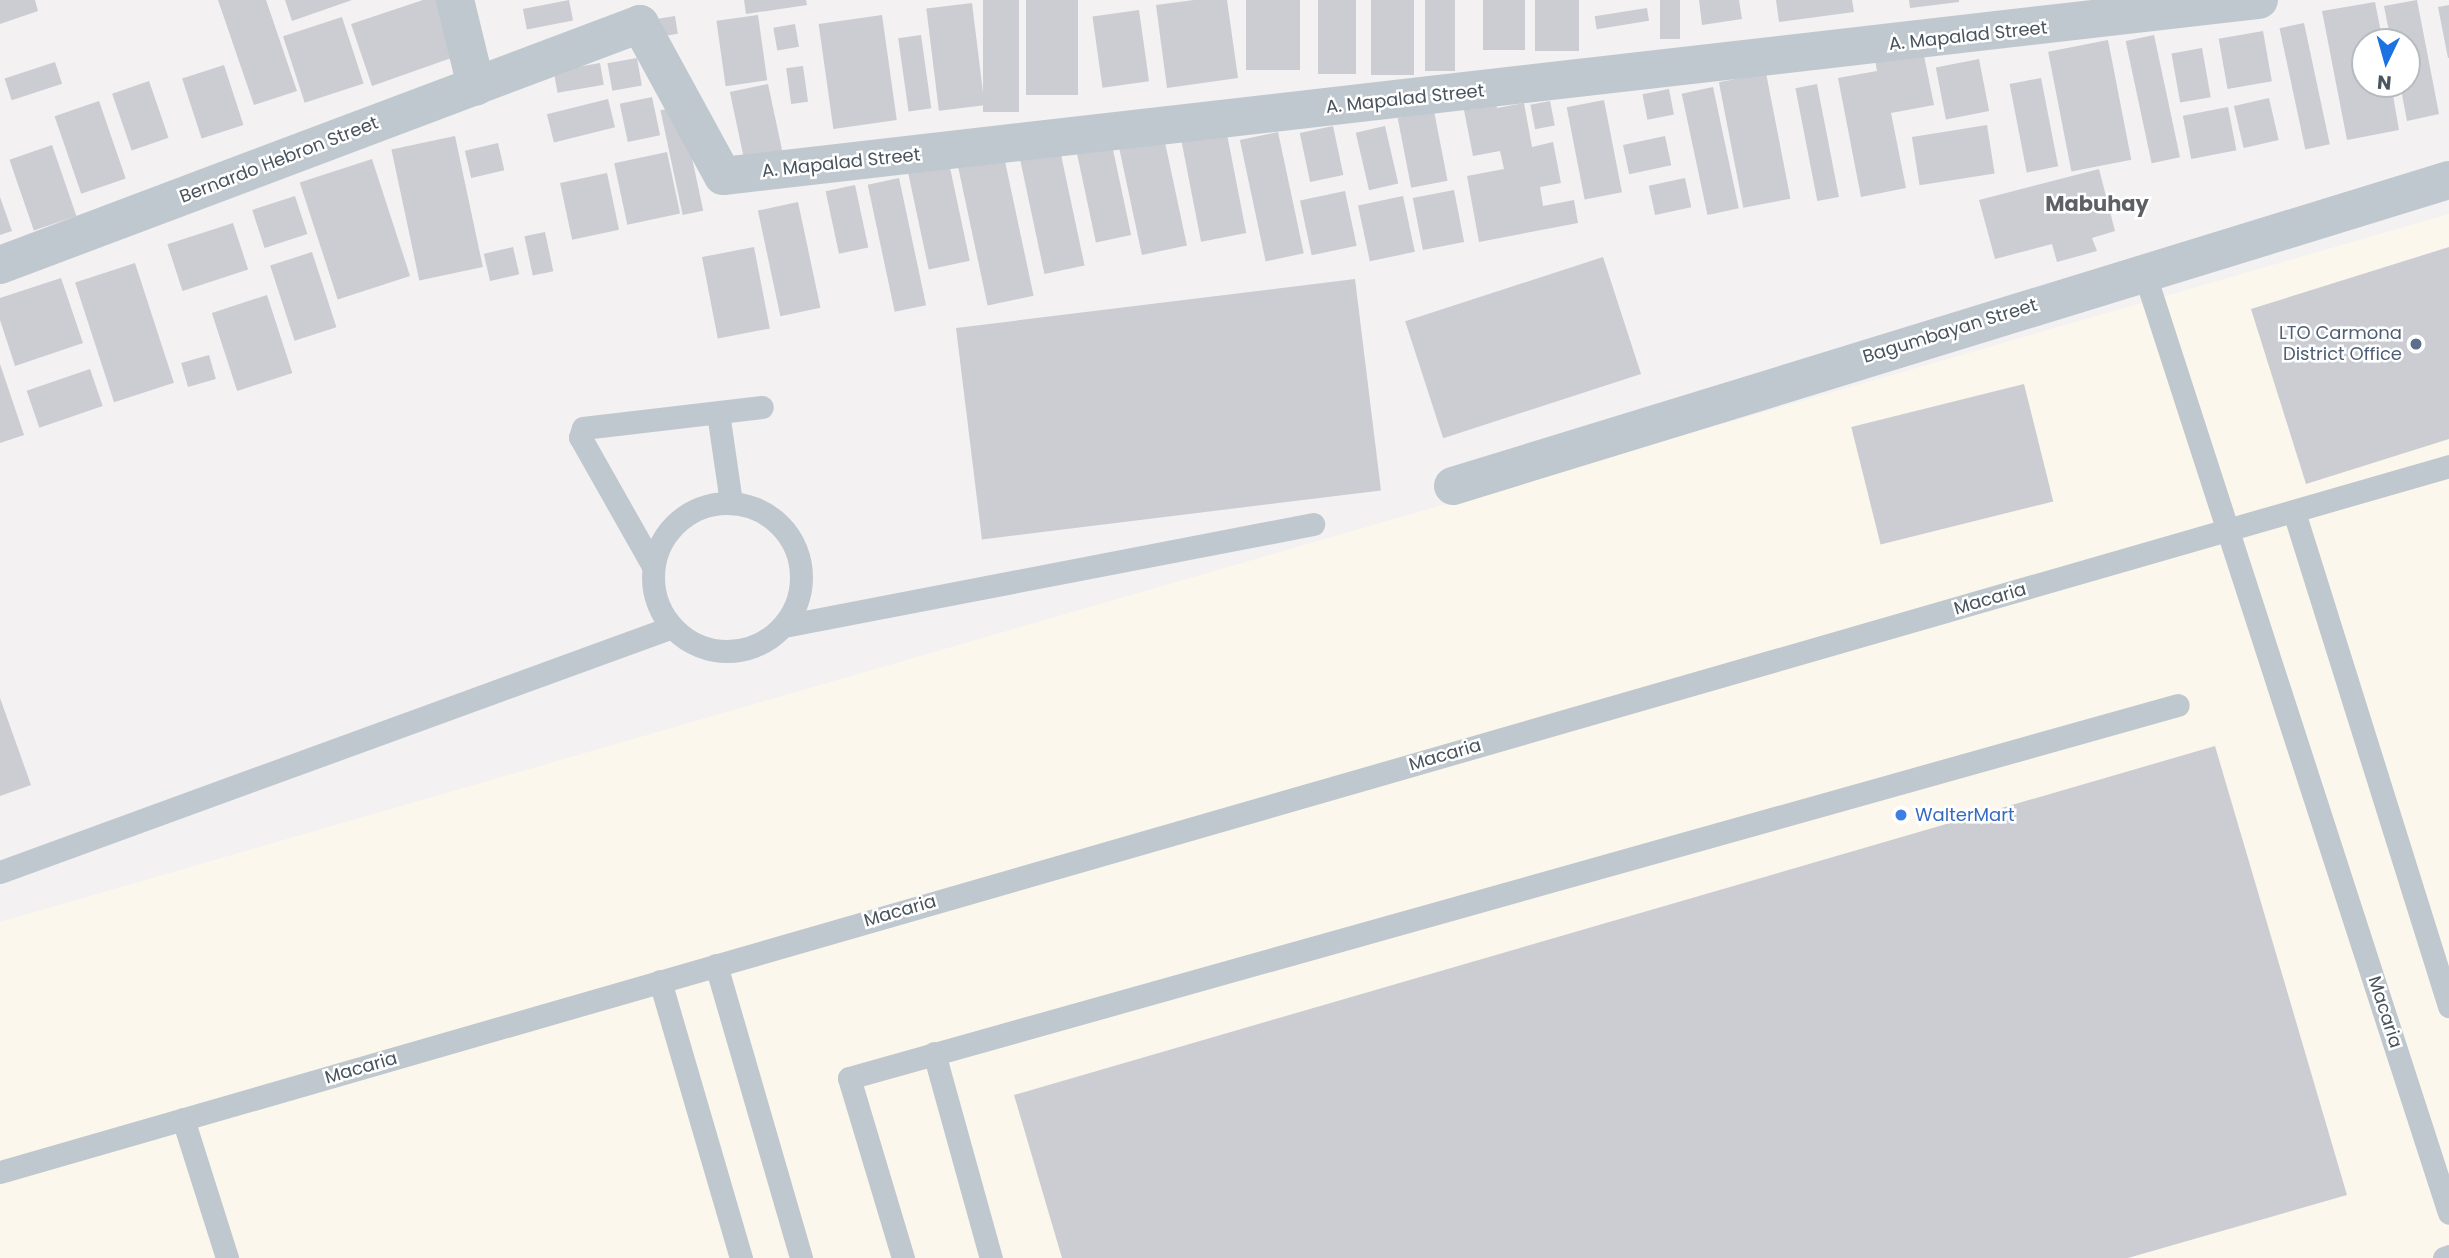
<!DOCTYPE html>
<html>
<head>
<meta charset="utf-8">
<style>
	body { margin:0 }
	#map { position:relative; width:2449px; height:1258px; overflow:hidden; background:#f3f1f1; font-family:Poppins,sans-serif }
	div>[style] { position:absolute }
	[style*='--x'] { left:calc(var(--x)*1px); top:calc(var(--y)*1px); width:calc(var(--w)*1px); rotate:calc(var(--a)*1deg) }
	.commercial>* { inset:0; background:#fcf7ec }
	.building>* { inset:0; background:#cbcdd3; transform-origin:0 0 }
	.service>* { height:23px; margin:-11.5px; padding:0 11.5px; transform-origin:11.5px; border-radius:11.5px; background:#bfc8cf }
	.service>.ring { margin:-11.5px; padding:0; box-sizing:content-box; background:none; border:23px solid #bfc8cf; border-radius:50% }
	.minor>* { height:38px; margin:-19px; padding:0 19px; transform-origin:19px; border-radius:19px; background:#bfc8cf }
	.dots>* { width:19px; height:19px; translate:-50% -50%; box-sizing:border-box; border:4px solid #fff; border-radius:50% }
	span { translate:-50% -50%; white-space:nowrap; text-align:center; line-height:1.15; -webkit-text-stroke:5px #fff; paint-order:stroke }
	.street-label { font-size:18px; color:#49545e }
	.service-label { font-size:18px; color:#4e5e75 }
	.right { translate:-100% -50%; text-align:right }
	.shop-label { font-size:18px; color:#366cbe }
	.left { translate:0 -50%; text-align:left }
	.quarter-label { font-size:21px; color:#5d6166; font-weight:700 }
	.north { position:absolute; left:2351px; top:28px; width:70px; height:70px; box-sizing:border-box; background:#fff; border:2px solid #b6bbbf; border-radius:50%; rotate:185deg; font-size:19px; font-weight:700; line-height:28px; text-align:center; color:#49545e }
	.north::after { content:''; display:block; margin:auto; width:24px; height:32px; background:#1d72e1; clip-path:polygon(50% 0,100% 100%,50% 72%,0 100%) }
</style>
</head>
<body>
<div id="map">
	<div class="commercial">
		<i style="clip-path:polygon(2449px 214px,2449px 1258px,0 1258px,0 922px)"></i>
	</div>
	<div class="building">
		<i style="clip-path:polygon(0 0,35px 0,38px 11px,0 24px)"></i>
		<i style="clip-path:polygon(218px 0,266px 0,297px 91px,254px 105px)"></i>
		<i style="clip-path:polygon(285px 0,352px 0,292px 21px)"></i>
		<i style="clip-path:polygon(423px 0,438px 0,457px 56px,372px 86px,351px 24px)"></i>
		<i style="left:569px;top:0;width:21px;height:47px;rotate:79deg"></i>
		<i style="clip-path:polygon(744px 0,806px 0,807px 5px,746px 14px)"></i>
		<i style="left:983px;top:0;width:36px;height:112px"></i>
		<i style="left:1026px;top:0;width:52px;height:95px"></i>
		<i style="clip-path:polygon(1194px 0,1227px 0,1238px 78px,1167px 88px,1156px 5px)"></i>
		<i style="left:1246px;top:0;width:54px;height:70px"></i>
		<i style="left:1318px;top:0;width:38px;height:74px"></i>
		<i style="left:1371px;top:0;width:43px;height:75px"></i>
		<i style="left:1425px;top:0;width:30px;height:71px"></i>
		<i style="left:1483px;top:0;width:42px;height:50px"></i>
		<i style="left:1535px;top:0;width:44px;height:51px"></i>
		<i style="left:1660px;top:0;width:20px;height:39px"></i>
		<i style="clip-path:polygon(1699px 0,1739px 0,1742px 19px,1702px 25px)"></i>
		<i style="clip-path:polygon(1776px 0,1852px 0,1854px 12px,1779px 22px)"></i>
		<i style="clip-path:polygon(1909px 0,1959px 0,1959px 2px,1910px 8px)"></i>
		<i style="clip-path:polygon(2417px 0,2439px 114px,2407px 121px,2400px 84px,2407px 84px,2407px 42px,2391px 42px,2384px 6px)"></i>
		<i style="clip-path:polygon(2375px 2px,2383px 42px,2365px 42px,2365px 84px,2391px 84px,2399px 130px,2347px 140px,2322px 11px)"></i>
		<i style="left:972px;top:3px;width:103px;height:46px;rotate:83deg"></i>
		<i style="clip-path:polygon(2449px 5px,2449px 58px,2448px 58px,2438px 7px)"></i>
		<i style="left:1647px;top:8px;width:13px;height:53px;rotate:81deg"></i>
		<i style="left:1139px;top:10px;width:72px;height:47px;rotate:82deg"></i>
		<i style="left:758px;top:15px;width:66px;height:42px;rotate:82deg"></i>
		<i style="left:882px;top:15px;width:106px;height:64px;rotate:82deg"></i>
		<i style="left:675px;top:16px;width:18px;height:25px;rotate:81deg"></i>
		<i style="left:342px;top:17px;width:70px;height:62px;rotate:72deg"></i>
		<i style="left:2304px;top:23px;width:124px;height:25px;rotate:78deg"></i>
		<i style="left:795px;top:24px;width:23px;height:22px;rotate:80deg"></i>
		<i style="left:2263px;top:31px;width:51px;height:45px;rotate:80deg"></i>
		<i style="left:921px;top:35px;width:74px;height:23px;rotate:82deg"></i>
		<i style="left:2154px;top:35px;width:125px;height:29px;rotate:78deg"></i>
		<i style="left:2108px;top:40px;width:122px;height:61px;rotate:79deg"></i>
		<i style="left:2202px;top:48px;width:50px;height:31px;rotate:80deg"></i>
		<i style="clip-path:polygon(1923px 51px,1934px 105px,1891px 113px,1906px 188px,1861px 197px,1838px 78px,1877px 71px,1875px 60px)"></i>
		<i style="left:637px;top:58px;width:28px;height:30px;rotate:80deg"></i>
		<i style="left:1979px;top:59px;width:53px;height:44px;rotate:79deg"></i>
		<i style="left:55px;top:62px;width:23px;height:53px;rotate:72deg"></i>
		<i style="left:600px;top:63px;width:22px;height:47px;rotate:80deg"></i>
		<i style="left:224px;top:65px;width:63px;height:44px;rotate:72deg"></i>
		<i style="left:803px;top:66px;width:36px;height:17px;rotate:82deg"></i>
		<i style="left:1766px;top:73px;width:128px;height:48px;rotate:79deg"></i>
		<i style="left:2041px;top:78px;width:90px;height:32px;rotate:79deg"></i>
		<i style="left:149px;top:81px;width:60px;height:39px;rotate:71deg"></i>
		<i style="left:768px;top:84px;width:74px;height:39px;rotate:78deg"></i>
		<i style="left:1817px;top:84px;width:115px;height:22px;rotate:79deg"></i>
		<i style="left:1713px;top:87px;width:124px;height:32px;rotate:78deg"></i>
		<i style="left:1669px;top:89px;width:26px;height:27px;rotate:79deg"></i>
		<i style="left:652px;top:97px;width:39px;height:33px;rotate:78deg"></i>
		<i style="clip-path:polygon(1495px 98px,1497px 108px,1524px 103px,1532px 147px,1553px 142px,1561px 183px,1540px 187px,1543px 206px,1574px 200px,1578px 223px,1479px 242px,1467px 176px,1504px 169px,1500px 151px,1473px 156px,1463px 105px)"></i>
		<i style="left:2269px;top:98px;width:43px;height:36px;rotate:77deg"></i>
		<i style="left:608px;top:99px;width:29px;height:63px;rotate:76deg"></i>
		<i style="left:1604px;top:100px;width:94px;height:38px;rotate:79deg"></i>
		<i style="left:99px;top:101px;width:82px;height:47px;rotate:71deg"></i>
		<i style="left:1550px;top:101px;width:25px;height:20px;rotate:79deg"></i>
		<i style="left:681px;top:106px;width:107px;height:21px;rotate:78deg"></i>
		<i style="left:2228px;top:107px;width:44px;height:46px;rotate:79deg"></i>
		<i style="left:1434px;top:111px;width:71px;height:37px;rotate:79deg"></i>
		<i style="left:1987px;top:125px;width:49px;height:76px;rotate:81deg"></i>
		<i style="left:1333px;top:126px;width:50px;height:34px;rotate:78deg"></i>
		<i style="left:1385px;top:126px;width:59px;height:30px;rotate:77deg"></i>
		<i style="left:1226px;top:129px;width:106px;height:46px;rotate:79deg"></i>
		<i style="left:1278px;top:132px;width:124px;height:39px;rotate:78deg"></i>
		<i style="left:1163px;top:133px;width:115px;height:46px;rotate:78deg"></i>
		<i style="left:455px;top:136px;width:134px;height:65px;rotate:78deg"></i>
		<i style="left:1665px;top:136px;width:30px;height:43px;rotate:78deg"></i>
		<i style="left:498px;top:143px;width:28px;height:34px;rotate:77deg"></i>
		<i style="left:52px;top:145px;width:75px;height:45px;rotate:71deg"></i>
		<i style="left:1112px;top:145px;width:92px;height:36px;rotate:78deg"></i>
		<i style="left:1060px;top:150px;width:118px;height:41px;rotate:78deg"></i>
		<i style="left:667px;top:152px;width:63px;height:54px;rotate:78deg"></i>
		<i style="left:1003px;top:152px;width:147px;height:47px;rotate:78deg"></i>
		<i style="left:372px;top:159px;width:123px;height:76px;rotate:72deg"></i>
		<i style="left:949px;top:163px;width:100px;height:42px;rotate:78deg"></i>
		<i style="clip-path:polygon(2099px 169px,2115px 231px,2092px 238px,2097px 251px,2057px 262px,2052px 244px,1995px 259px,1979px 200px)"></i>
		<i style="left:607px;top:173px;width:58px;height:48px;rotate:78deg"></i>
		<i style="left:899px;top:178px;width:130px;height:32px;rotate:78deg"></i>
		<i style="left:1685px;top:178px;width:30px;height:37px;rotate:78deg"></i>
		<i style="left:855px;top:185px;width:64px;height:30px;rotate:78deg"></i>
		<i style="left:1454px;top:190px;width:53px;height:42px;rotate:79deg"></i>
		<i style="left:1345px;top:191px;width:56px;height:46px;rotate:78deg"></i>
		<i style="left:295px;top:196px;width:40px;height:45px;rotate:72deg"></i>
		<i style="left:1403px;top:196px;width:57px;height:46px;rotate:78deg"></i>
		<i style="clip-path:polygon(0 197px,12px 231px,0 235px)"></i>
		<i style="left:798px;top:202px;width:108px;height:41px;rotate:78deg"></i>
		<i style="left:233px;top:223px;width:49px;height:69px;rotate:72deg"></i>
		<i style="left:545px;top:232px;width:40px;height:21px;rotate:78deg"></i>
		<i style="left:513px;top:247px;width:28px;height:30px;rotate:77deg"></i>
		<i style="left:754px;top:247px;width:83px;height:53px;rotate:79deg"></i>
		<i style="clip-path:polygon(2449px 247px,2449px 439px,2306px 484px,2251px 309px)"></i>
		<i style="left:312px;top:252px;width:79px;height:44px;rotate:72deg"></i>
		<i style="left:1603px;top:257px;width:123px;height:208px;rotate:72deg"></i>
		<i style="left:135px;top:263px;width:126px;height:63px;rotate:72deg"></i>
		<i style="clip-path:polygon(61px 278px,83px 343px,15px 366px,0 320px,0 298px)"></i>
		<i style="left:1355px;top:279px;width:213px;height:402px;rotate:83deg"></i>
		<i style="left:267px;top:295px;width:82px;height:58px;rotate:72deg"></i>
		<i style="left:209px;top:355px;width:25px;height:29px;rotate:74deg"></i>
		<i style="clip-path:polygon(0 364px,24px 435px,0 443px)"></i>
		<i style="left:90px;top:369px;width:39px;height:67px;rotate:71deg"></i>
		<i style="left:2024px;top:384px;width:121px;height:178px;rotate:76deg"></i>
		<i style="clip-path:polygon(0 698px,31px 785px,0 796px)"></i>
		<i style="clip-path:polygon(2215px 746px,2347px 1195px,2128px 1258px,1062px 1258px,1014px 1095px)"></i>
	</div>
	<div class="service">
		<i style="--x:2144;--y:272;--w:989;--a:72.04"></i>
		<i style="--x:718;--y:413;--w:90;--a:81.7"></i>
		<i class="ring" style="left:653px;top:503px;width:125px;height:125px"></i>
		<i style="--x:2294;--y:512;--w:518;--a:72.58"></i>
		<i style="--x:653;--y:566;--w:148;--a:-119.5"></i>
		<i style="--x:580;--y:437;--w:9;--a:-72"></i>
		<i style="--x:583;--y:428;--w:180;--a:-6.7"></i>
		<i style="--x:784;--y:626;--w:539;--a:-10.91"></i>
		<i style="--x:0;--y:872;--w:715;--a:-20.03"></i>
		<i style="--x:716;--y:965;--w:305;--a:73.8"></i>
		<i style="--x:660;--y:981;--w:289;--a:73.7"></i>
		<i style="--x:934;--y:1053;--w:213;--a:74.5"></i>
		<i style="--x:183;--y:1119;--w:146;--a:72.4"></i>
		<i style="--x:0;--y:1172;--w:2549;--a:-16.08"></i>
		<i style="--x:903;--y:1258;--w:188;--a:-106.7"></i>
		<i style="--x:849;--y:1078;--w:1380;--a:-15.68"></i>
		<i style="--x:2444;--y:1258;--w:5;--a:-22"></i>
	</div>
	<div class="minor">
		<i style="--x:455;--y:0;--w:89;--a:76.3"></i>
		<i style="--x:0;--y:265;--w:684;--a:-20.63"></i>
		<i style="--x:640;--y:24;--w:173;--a:61.4"></i>
		<i style="--x:723;--y:176;--w:1546;--a:-6.54"></i>
		<i style="--x:1453;--y:486;--w:1042;--a:-17.08"></i>
	</div>
	<div class="dots">
		<i style="left:2416px;top:344px;background:#5c6f8a"></i>
		<i style="left:1901px;top:815px;background:#3f7fe0"></i>
	</div>
	<div class="street-label">
		<span style="left:1968px;top:36px;rotate:-6deg">A. Mapalad Street</span>
		<span style="left:1405px;top:99px;rotate:-6deg">A. Mapalad Street</span>
		<span style="left:279px;top:160px;rotate:-21deg">Bernardo Hebron Street</span>
		<span style="left:841px;top:163px;rotate:-6deg">A. Mapalad Street</span>
		<span style="left:1950px;top:331px;rotate:-17deg">Bagumbayan Street</span>
		<span style="left:1990px;top:599px;rotate:-16deg">Macaria</span>
		<span style="left:1445px;top:755px;rotate:-16deg">Macaria</span>
		<span style="left:900px;top:911px;rotate:-16deg">Macaria</span>
		<span style="left:2385px;top:1012px;rotate:72deg">Macaria</span>
		<span style="left:361px;top:1068px;rotate:-16deg">Macaria</span>
	</div>
	<div class="service-label">
		<span class="right" style="left:2402px;top:344px">LTO Carmona<br>District Office</span>
	</div>
	<div class="shop-label">
		<span class="left" style="left:1915px;top:815px">WalterMart</span>
	</div>
	<div class="quarter-label">
		<span style="left:2097px;top:204px">Mabuhay</span>
	</div>
	<div class="north">N</div>
</div>
</body>
</html>
